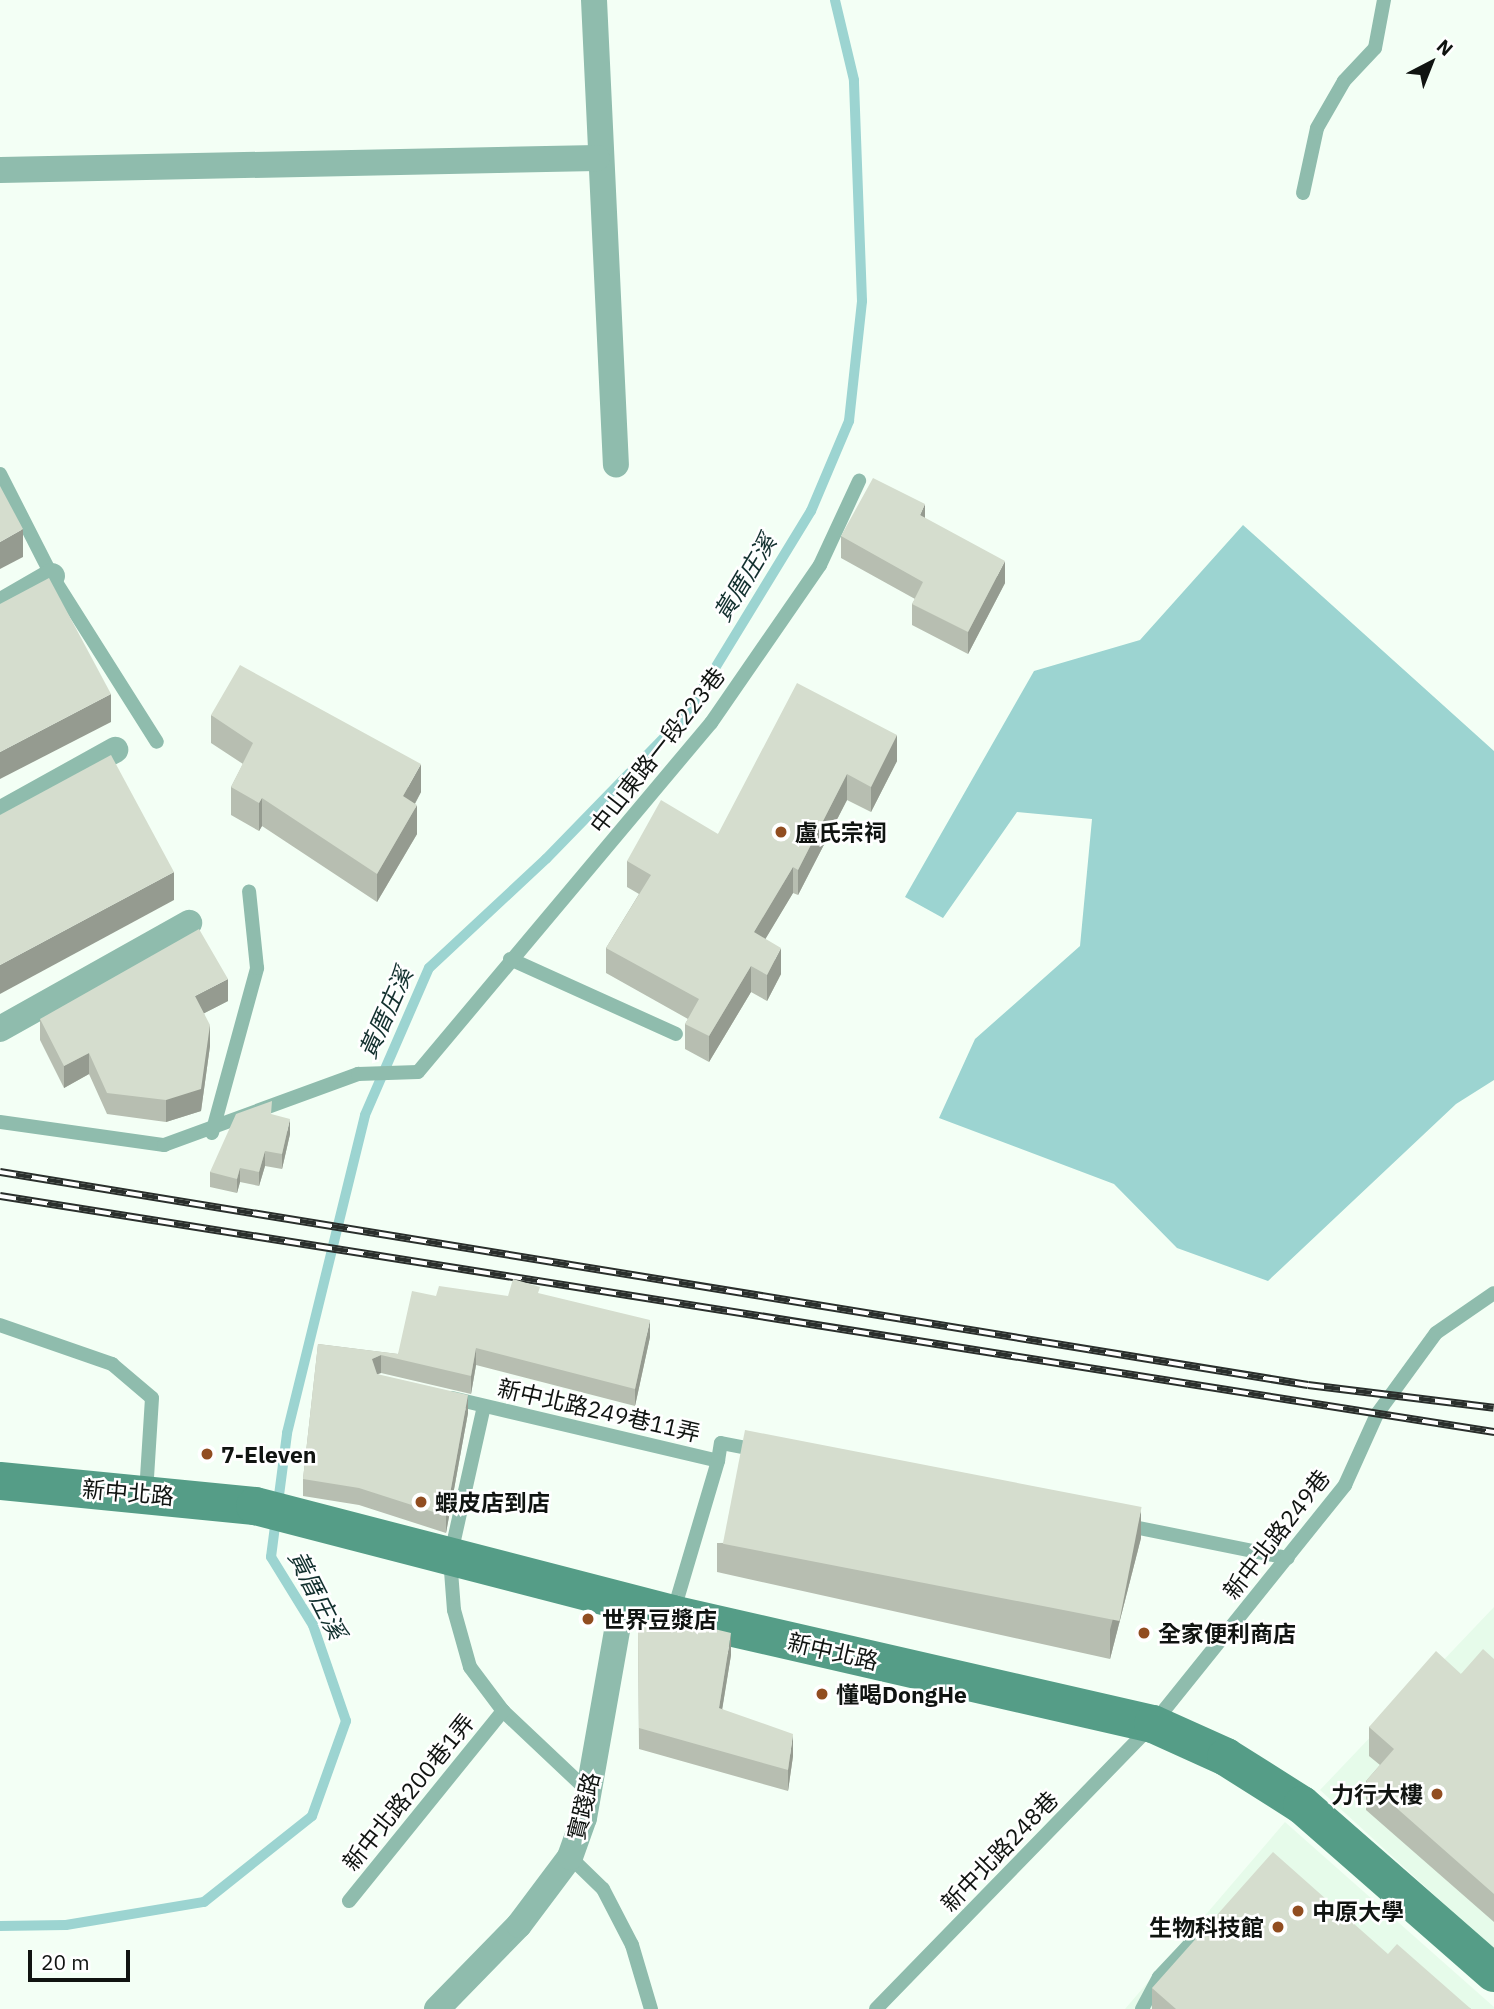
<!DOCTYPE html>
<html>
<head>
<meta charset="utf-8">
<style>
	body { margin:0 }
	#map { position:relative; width:1494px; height:2009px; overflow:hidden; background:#f3fff5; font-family:"IBM Plex Sans","Noto Sans TC",sans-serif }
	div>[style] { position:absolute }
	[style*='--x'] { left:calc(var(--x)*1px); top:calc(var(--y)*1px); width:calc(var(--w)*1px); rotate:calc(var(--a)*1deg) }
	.built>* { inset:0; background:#e6fbea }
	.water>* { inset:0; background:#9cd4d1 }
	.stream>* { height:10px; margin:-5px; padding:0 5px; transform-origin:5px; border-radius:5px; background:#9cd4d1 }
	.lane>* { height:14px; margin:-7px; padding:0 7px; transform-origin:7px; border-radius:7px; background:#8fbcad }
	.street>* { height:26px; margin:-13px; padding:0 13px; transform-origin:13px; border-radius:13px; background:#8fbcad }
	.secondary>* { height:38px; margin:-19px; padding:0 19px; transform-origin:19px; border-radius:19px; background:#559d87 }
	.rail>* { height:8px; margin-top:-4px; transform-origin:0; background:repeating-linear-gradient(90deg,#fff 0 16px,#2a2f2c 0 32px); box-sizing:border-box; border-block:2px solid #2a2f2c }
	.wall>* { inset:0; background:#b7beb1 }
	.shaded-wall>* { inset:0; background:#959b90 }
	.building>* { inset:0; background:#d5ddce; transform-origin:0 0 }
	.dots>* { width:19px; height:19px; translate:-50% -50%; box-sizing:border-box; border:4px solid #fff; border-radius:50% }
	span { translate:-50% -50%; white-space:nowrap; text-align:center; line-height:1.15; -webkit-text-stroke:5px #fff; paint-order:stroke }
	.street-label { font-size:23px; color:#101411 }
	.poi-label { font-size:23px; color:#101411; font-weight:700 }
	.left { translate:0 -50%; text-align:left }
	.right { translate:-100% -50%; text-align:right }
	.water-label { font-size:24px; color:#12302e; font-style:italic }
	.north { position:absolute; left:1396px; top:28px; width:70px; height:70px; -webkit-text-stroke:5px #fff; paint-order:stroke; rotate:42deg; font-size:19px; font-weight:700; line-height:28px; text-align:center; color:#101411 }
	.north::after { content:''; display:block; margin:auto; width:24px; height:32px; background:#101411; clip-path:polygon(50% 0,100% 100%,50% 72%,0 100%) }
	.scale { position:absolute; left:28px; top:1950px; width:102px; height:32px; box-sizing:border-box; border:4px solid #101411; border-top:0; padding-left:9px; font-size:21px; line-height:24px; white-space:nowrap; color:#101411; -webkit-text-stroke:5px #fff; paint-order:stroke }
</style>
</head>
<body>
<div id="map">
	<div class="built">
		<i style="clip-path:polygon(1494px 1607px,1494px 1950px,1320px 1790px)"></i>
		<i style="clip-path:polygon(1285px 1822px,1494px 2007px,1494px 2009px,1125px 2009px)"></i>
	</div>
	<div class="water">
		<i style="clip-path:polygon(1243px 525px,1494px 751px,1494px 1080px,1456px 1104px,1268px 1281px,1177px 1248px,1114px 1184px,939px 1118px,975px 1039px,1080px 946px,1092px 819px,1017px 812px,943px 918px,905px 897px,1034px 671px,1140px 640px)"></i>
	</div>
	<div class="stream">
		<i style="--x:0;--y:1926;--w:66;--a:-0.9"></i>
		<i style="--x:66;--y:1925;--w:140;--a:-9.5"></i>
		<i style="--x:204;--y:1902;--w:138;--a:-38.5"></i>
		<i style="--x:312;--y:1816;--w:101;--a:-70.3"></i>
		<i style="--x:346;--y:1721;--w:102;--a:-109"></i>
		<i style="--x:313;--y:1625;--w:80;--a:-121.7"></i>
		<i style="--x:271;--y:1557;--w:125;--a:-82.6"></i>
		<i style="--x:287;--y:1433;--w:327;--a:-76.2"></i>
		<i style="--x:365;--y:1115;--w:160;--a:-66.5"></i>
		<i style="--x:429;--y:968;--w:160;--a:-43"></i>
		<i style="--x:546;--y:859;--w:202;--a:-45.8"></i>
		<i style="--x:687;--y:714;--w:238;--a:-58.6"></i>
		<i style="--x:811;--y:511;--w:98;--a:-67.1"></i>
		<i style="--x:849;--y:421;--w:121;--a:-83.8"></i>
		<i style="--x:862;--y:301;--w:221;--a:-92.1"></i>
		<i style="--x:854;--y:80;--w:82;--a:-103.4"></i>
	</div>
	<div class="lane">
		<i style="--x:1303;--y:193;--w:66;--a:-77.8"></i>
		<i style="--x:1317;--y:128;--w:54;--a:-60.1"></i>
		<i style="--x:1344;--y:81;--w:45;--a:-46.8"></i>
		<i style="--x:1375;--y:48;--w:49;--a:-79.4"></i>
		<i style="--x:0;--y:474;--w:114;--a:63"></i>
		<i style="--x:52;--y:576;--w:196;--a:57.7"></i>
		<i style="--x:510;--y:959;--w:182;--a:24.3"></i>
		<i style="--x:0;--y:1122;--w:166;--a:8"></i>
		<i style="--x:164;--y:1145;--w:207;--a:-20.1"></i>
		<i style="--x:358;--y:1074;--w:60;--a:-1.9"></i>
		<i style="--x:418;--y:1072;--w:456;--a:-50"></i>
		<i style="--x:711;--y:723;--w:192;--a:-55.4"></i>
		<i style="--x:820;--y:565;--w:93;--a:-65.1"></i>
		<i style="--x:212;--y:1133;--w:171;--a:-74.7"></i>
		<i style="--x:257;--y:968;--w:77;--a:-95.9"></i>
		<i style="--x:0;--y:1325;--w:119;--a:19.2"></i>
		<i style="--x:112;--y:1364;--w:52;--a:40.4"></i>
		<i style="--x:152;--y:1398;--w:95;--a:93.6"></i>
		<i style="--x:452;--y:1398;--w:273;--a:13.3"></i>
		<i style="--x:718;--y:1461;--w:18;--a:-81"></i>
		<i style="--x:721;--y:1443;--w:38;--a:11"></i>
		<i style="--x:484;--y:1406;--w:156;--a:102.6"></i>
		<i style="--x:450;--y:1558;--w:52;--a:85.6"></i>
		<i style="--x:454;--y:1610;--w:59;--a:74.3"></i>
		<i style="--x:470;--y:1667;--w:55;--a:53.1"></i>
		<i style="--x:503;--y:1711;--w:118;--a:43.3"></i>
		<i style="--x:1124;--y:1525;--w:167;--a:11.4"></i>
		<i style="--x:673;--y:1613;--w:159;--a:-73.5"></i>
		<i style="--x:570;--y:1857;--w:46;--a:44.1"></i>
		<i style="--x:603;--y:1889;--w:63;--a:62.6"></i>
		<i style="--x:632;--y:1945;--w:67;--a:73.5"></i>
		<i style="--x:349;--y:1901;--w:245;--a:-51"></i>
		<i style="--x:876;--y:2009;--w:397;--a:-45.8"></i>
		<i style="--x:1153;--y:1724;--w:307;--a:-51.2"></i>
		<i style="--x:1345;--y:1485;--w:78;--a:-65.7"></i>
		<i style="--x:1377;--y:1414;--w:100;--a:-53.9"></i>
		<i style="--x:1436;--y:1333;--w:70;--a:-34.6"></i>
		<i style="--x:1142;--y:2009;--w:36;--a:-62"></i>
		<i style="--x:1159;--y:1977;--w:73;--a:-46.7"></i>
	</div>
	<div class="street">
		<i style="--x:594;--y:0;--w:465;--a:87.3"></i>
		<i style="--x:0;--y:170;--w:597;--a:-1.15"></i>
		<i style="--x:0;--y:606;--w:60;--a:-30"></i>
		<i style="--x:0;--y:814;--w:132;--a:-29.1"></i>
		<i style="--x:0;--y:1029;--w:217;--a:-29.3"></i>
		<i style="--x:437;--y:2009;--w:117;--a:-45.7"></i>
		<i style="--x:519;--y:1925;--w:85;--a:-53.1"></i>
		<i style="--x:570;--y:1857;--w:41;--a:-70.3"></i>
		<i style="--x:584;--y:1818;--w:224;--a:-80"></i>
	</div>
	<div class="secondary">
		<i style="--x:0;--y:1481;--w:256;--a:5.6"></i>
		<i style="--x:255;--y:1506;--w:431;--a:14.5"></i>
		<i style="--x:672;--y:1614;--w:493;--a:12.9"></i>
		<i style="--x:1153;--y:1724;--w:80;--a:24.3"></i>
		<i style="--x:1226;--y:1757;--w:90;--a:32.3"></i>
		<i style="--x:1302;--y:1805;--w:255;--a:41.2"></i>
	</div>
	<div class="rail">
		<i style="--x:0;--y:1172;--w:1325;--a:9.25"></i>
		<i style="--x:1308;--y:1385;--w:187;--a:7"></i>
		<i style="--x:0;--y:1196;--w:1513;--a:8.98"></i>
	</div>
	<div class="wall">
		<i style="clip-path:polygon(925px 518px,1005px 583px,968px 654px,912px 625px,912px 604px,915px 599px,841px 558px,841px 536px)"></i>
		<i style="clip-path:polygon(211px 715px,421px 792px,415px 804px,417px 834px,377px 902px,262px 826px,259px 831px,231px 815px,231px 787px,243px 764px,211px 743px)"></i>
		<i style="clip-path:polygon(897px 735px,897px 761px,871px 812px,847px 800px,798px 895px,793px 893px,765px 939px,781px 974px,767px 1001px,751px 992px,709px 1062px,685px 1049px,685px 1024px,688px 1019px,606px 973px,606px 948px,639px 894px,627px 887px,627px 861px,718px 834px)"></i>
		<i style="clip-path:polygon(228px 1001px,204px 1013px,210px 1046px,201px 1111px,166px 1122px,107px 1114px,89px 1074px,64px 1088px,40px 1040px,40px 1019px)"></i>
		<i style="clip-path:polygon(272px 1115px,290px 1134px,282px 1169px,265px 1166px,259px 1186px,240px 1182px,237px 1193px,210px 1187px,210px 1172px)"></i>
		<i style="clip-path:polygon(540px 1294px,650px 1337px,635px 1406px,476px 1365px,471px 1394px,381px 1373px,377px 1374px,468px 1413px,446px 1533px,359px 1505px,303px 1496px,303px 1479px,318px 1344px,398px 1354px,436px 1296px,508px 1296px)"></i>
		<i style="clip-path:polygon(1141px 1538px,1110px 1659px,717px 1572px,717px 1543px)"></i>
		<i style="clip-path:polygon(638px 1629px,731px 1655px,722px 1709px,793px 1756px,788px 1791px,639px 1749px)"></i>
		<i style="clip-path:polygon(1494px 1659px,1494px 1922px,1366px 1810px,1366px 1781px,1380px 1765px,1369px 1756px,1369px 1727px,1461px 1674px)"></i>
		<i style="clip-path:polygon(1388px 1954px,1471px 2009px,1152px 2009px,1152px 1988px)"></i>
	</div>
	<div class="shaded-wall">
		<i style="clip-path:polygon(925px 504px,925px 525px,920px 515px)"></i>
		<i style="clip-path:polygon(23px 529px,23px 557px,0 569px,0 542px)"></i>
		<i style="clip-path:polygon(1005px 561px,1005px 583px,968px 654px,968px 632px)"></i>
		<i style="clip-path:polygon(111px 694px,111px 722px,0 779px,0 752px)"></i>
		<i style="clip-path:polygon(897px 735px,897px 761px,871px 812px,871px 787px)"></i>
		<i style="clip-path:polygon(421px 764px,421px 792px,403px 825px,403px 796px)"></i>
		<i style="clip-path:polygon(847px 774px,847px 800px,798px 895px,798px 870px)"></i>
		<i style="clip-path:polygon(262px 798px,262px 826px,259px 831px,259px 803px)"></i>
		<i style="clip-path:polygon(417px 805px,417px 834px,377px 902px,377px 874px)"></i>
		<i style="clip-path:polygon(793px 867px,793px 893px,754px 958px,754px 932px)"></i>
		<i style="clip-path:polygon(174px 872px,174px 900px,0 994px,0 965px)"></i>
		<i style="clip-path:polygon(781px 948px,781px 974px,767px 1001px,767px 975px)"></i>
		<i style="clip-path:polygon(751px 966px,751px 992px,709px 1062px,709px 1036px)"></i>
		<i style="clip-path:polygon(228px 979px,228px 1001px,195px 1018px,195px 996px)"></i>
		<i style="clip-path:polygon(210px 1025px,210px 1046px,201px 1111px,166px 1122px,166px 1100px)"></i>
		<i style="clip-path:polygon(89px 1053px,89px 1074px,64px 1088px,64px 1066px)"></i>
		<i style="clip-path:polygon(290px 1119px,290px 1134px,282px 1169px,282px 1154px)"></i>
		<i style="clip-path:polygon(265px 1151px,265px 1166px,259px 1186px,259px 1172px)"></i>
		<i style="clip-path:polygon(240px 1168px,240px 1182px,237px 1193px,237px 1179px)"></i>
		<i style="clip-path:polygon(650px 1320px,650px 1337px,635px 1406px,635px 1389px)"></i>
		<i style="clip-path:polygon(476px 1348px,476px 1365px,471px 1394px,471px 1376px)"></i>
		<i style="clip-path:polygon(381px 1355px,381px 1373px,372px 1376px,372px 1359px)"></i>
		<i style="clip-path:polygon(468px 1395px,468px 1413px,446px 1533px,446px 1516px)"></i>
		<i style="clip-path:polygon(1141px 1510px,1141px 1538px,1110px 1659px,1110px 1630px)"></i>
		<i style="clip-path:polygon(731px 1633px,731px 1655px,719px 1729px,719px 1708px)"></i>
		<i style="clip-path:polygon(793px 1734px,793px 1756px,788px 1791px,788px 1770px)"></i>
	</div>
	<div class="building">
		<i style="clip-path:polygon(873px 478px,925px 504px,920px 515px,1005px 561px,968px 632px,912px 604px,923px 582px,841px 536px)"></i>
		<i style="clip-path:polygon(0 486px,23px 529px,0 542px)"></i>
		<i style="clip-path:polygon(49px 578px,111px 694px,0 752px,0 604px)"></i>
		<i style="clip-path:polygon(240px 665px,421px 764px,403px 796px,417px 805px,377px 874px,262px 798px,259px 803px,231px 787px,253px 743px,211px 715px)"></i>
		<i style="clip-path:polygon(797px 683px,897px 735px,871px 787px,847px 774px,798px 870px,793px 867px,754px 932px,781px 948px,767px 975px,751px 966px,709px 1036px,685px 1024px,699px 999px,606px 948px,651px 875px,627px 861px,661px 800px,718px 834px)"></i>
		<i style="clip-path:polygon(111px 755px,174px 872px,0 965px,0 815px)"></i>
		<i style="clip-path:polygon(199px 929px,228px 979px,195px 996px,210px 1025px,201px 1089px,166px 1100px,107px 1093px,89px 1053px,64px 1066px,40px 1019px)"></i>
		<i style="clip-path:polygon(272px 1101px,271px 1114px,290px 1119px,282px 1154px,265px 1151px,259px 1172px,240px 1168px,237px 1179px,210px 1172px,236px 1114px)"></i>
		<i style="clip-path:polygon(513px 1279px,540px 1287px,538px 1293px,650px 1320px,635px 1389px,476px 1348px,471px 1376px,381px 1355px,372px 1359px,377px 1374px,468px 1395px,446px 1516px,359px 1488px,303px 1479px,318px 1344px,398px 1354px,412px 1291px,436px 1296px,439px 1286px,508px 1296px)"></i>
		<i style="left:745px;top:1430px;width:404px;height:116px;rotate:11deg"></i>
		<i style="clip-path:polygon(665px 1617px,731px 1633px,719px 1708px,793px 1734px,788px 1770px,639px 1728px,638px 1629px)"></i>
		<i style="clip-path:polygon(1483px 1649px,1494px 1659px,1494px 1894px,1366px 1781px,1394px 1749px,1369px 1727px,1436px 1651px,1461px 1674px)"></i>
		<i style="clip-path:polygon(1273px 1852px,1388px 1954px,1397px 1944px,1471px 2009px,1176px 2009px,1152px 1988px)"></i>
	</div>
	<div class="dots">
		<i style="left:781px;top:832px;background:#914d20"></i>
		<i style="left:207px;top:1454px;background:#914d20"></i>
		<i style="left:421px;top:1502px;background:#914d20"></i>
		<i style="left:588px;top:1619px;background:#914d20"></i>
		<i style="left:1144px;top:1633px;background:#914d20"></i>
		<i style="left:822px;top:1694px;background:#914d20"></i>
		<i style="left:1437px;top:1794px;background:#914d20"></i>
		<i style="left:1298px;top:1911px;background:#914d20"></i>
		<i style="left:1278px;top:1927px;background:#914d20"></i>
	</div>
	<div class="street-label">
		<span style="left:657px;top:750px;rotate:-52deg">中山東路一段223巷</span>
		<span style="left:599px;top:1410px;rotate:13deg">新中北路249巷11弄</span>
		<span style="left:128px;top:1492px;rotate:5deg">新中北路</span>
		<span style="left:1276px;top:1534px;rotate:-52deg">新中北路249巷</span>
		<span style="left:833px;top:1651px;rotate:13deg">新中北路</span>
		<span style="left:408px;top:1792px;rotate:-51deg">新中北路200巷1弄</span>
		<span style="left:583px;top:1806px;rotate:-76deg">實踐路</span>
		<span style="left:999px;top:1851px;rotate:-46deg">新中北路248巷</span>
	</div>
	<div class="poi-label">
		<span class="left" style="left:795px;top:832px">盧氏宗祠</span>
		<span class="left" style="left:221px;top:1454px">7-Eleven</span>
		<span class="left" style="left:435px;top:1502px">蝦皮店到店</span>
		<span class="left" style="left:602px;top:1619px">世界豆漿店</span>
		<span class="left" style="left:1158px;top:1633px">全家便利商店</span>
		<span class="left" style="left:836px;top:1694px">懂喝DongHe</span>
		<span class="right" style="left:1423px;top:1794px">力行大樓</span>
		<span class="left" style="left:1312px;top:1911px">中原大學</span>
		<span class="right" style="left:1264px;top:1927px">生物科技館</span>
	</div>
	<div class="water-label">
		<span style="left:745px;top:578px;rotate:-59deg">黃厝庄溪</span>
		<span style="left:386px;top:1013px;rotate:-66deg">黃厝庄溪</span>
		<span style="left:317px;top:1595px;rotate:63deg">黃厝庄溪</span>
	</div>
	<div class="north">N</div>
	<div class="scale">20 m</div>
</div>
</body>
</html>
